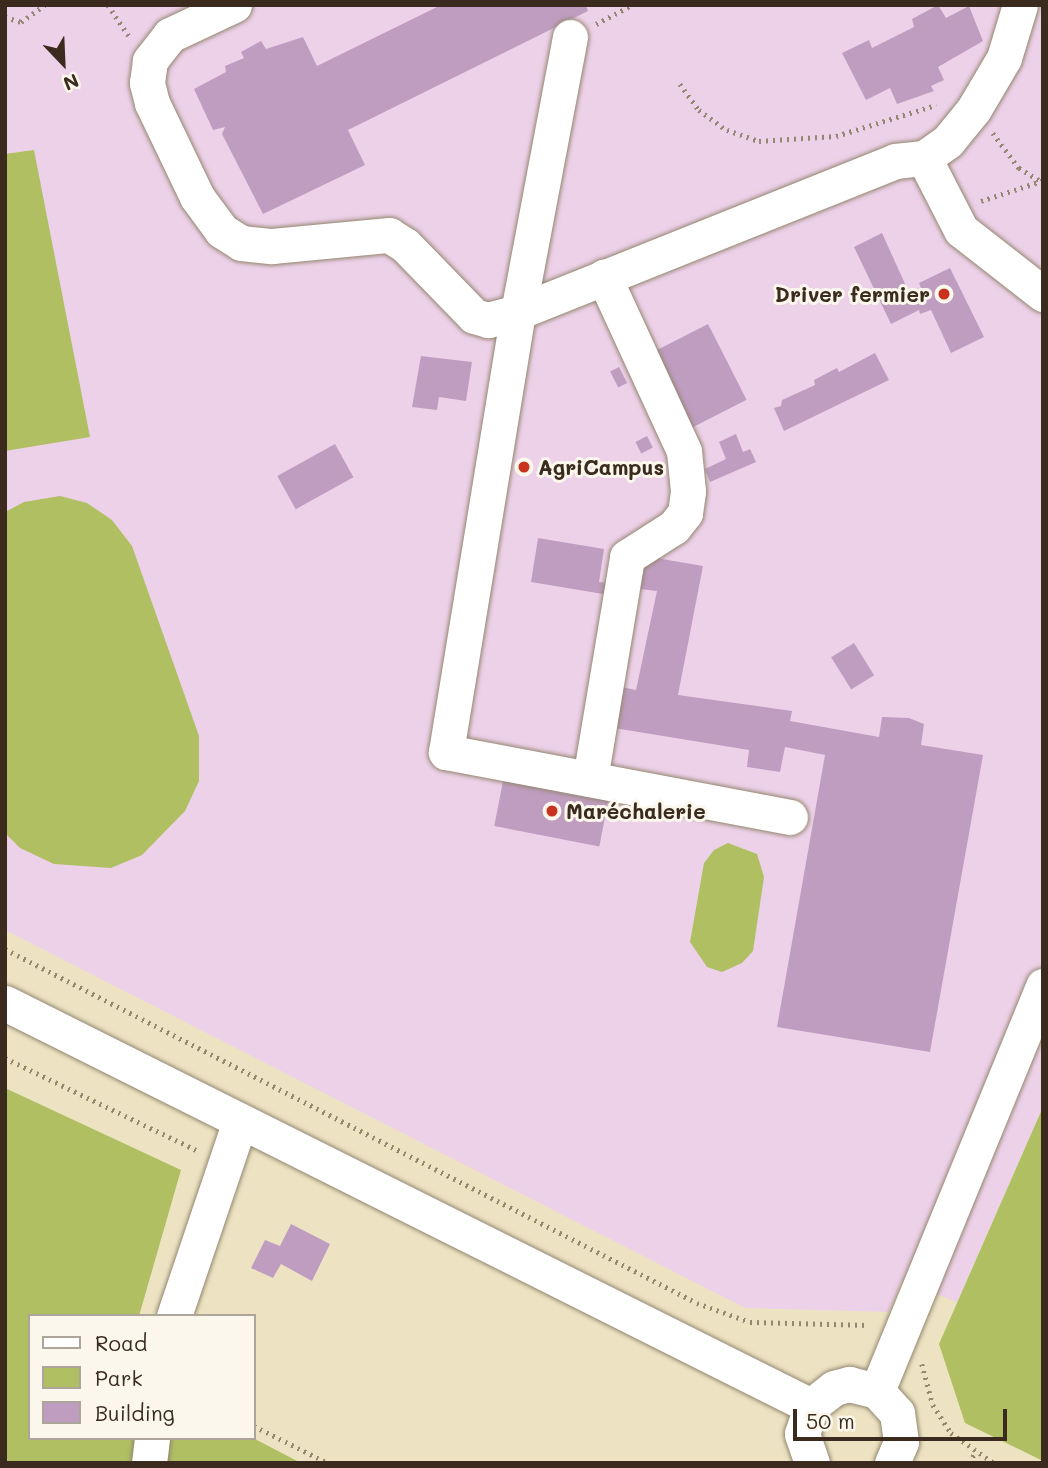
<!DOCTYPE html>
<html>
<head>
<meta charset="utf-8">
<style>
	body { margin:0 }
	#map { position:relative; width:1048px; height:1468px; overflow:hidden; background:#ede3c3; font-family:Mali,sans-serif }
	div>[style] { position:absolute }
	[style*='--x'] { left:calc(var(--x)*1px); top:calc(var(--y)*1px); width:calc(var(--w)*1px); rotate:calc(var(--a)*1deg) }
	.built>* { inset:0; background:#edd1e9 }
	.green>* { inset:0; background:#afbf62 }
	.building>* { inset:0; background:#bf9dc1; transform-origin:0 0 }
	.path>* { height:4.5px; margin-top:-2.25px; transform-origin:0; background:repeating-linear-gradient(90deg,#948670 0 2px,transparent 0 7px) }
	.roads { filter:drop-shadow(0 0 2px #948670) drop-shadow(0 0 2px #948670) }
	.minor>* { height:35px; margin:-17.5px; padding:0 17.5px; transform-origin:17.5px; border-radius:17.5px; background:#fff }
	.dots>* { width:19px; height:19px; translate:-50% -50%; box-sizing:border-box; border:4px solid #fbf7ec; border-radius:50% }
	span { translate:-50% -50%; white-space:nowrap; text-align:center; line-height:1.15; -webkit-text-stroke:6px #fbf7ec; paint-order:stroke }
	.poi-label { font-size:21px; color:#3b2a1e; font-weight:700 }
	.right { translate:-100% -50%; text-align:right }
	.left { translate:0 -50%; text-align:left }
	.frame { position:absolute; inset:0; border:7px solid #3b2a1e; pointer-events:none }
	.legend { position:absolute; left:28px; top:1314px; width:228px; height:126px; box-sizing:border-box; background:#fbf7ec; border:2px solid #aea59a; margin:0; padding:9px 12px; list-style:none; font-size:21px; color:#3b2a1e }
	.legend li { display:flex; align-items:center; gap:14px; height:35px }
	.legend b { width:35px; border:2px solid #aea59a }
	.north { position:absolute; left:28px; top:28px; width:70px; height:70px; -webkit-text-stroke:5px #fbf7ec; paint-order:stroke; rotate:157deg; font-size:19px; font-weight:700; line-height:28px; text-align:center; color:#3b2a1e }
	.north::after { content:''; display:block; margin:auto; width:24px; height:32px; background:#3b2a1e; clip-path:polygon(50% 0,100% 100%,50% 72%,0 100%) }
	.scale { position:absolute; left:793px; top:1409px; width:214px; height:32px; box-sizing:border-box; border:4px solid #3b2a1e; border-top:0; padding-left:9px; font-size:21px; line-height:24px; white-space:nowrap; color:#3b2a1e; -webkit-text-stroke:5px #fbf7ec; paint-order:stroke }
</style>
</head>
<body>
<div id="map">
	<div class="built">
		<i style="clip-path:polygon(5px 5px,1043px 5px,1043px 1107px,957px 1302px,902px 1281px,889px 1312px,745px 1308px,5px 930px)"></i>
	</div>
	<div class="green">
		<i style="clip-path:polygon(34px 150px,90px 437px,5px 451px,5px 154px)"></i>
		<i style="clip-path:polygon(60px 496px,87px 503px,112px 520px,132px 546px,199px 736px,199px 781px,185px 811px,142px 855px,111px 868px,54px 864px,20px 848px,5px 833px,5px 512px,24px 502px)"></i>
		<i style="clip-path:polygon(728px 843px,757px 854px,764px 877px,753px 951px,742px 963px,722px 972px,707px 967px,690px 942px,704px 863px,714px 850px)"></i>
		<i style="clip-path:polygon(5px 1088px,181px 1170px,139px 1316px,30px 1316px,30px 1438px,253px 1438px,301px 1463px,5px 1463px)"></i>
		<i style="clip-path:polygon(1043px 1107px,1043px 1461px,965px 1423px,939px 1344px)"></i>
	</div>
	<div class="building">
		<i style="clip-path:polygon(441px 5px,586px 5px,588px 11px,348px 130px,365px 165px,263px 214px,222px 134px,225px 127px,213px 130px,194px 89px,226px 72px,225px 66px,244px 58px,241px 52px,261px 41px,266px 49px,303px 37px,317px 66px)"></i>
		<i style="clip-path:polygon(938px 5px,946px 18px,969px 6px,983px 41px,938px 67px,944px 80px,931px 86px,934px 91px,897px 104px,890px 88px,866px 100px,842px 53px,869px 40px,872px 48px,914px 27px,912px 19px)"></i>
		<i style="clip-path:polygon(882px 233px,911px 297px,923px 293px,919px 283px,950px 268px,984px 337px,951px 353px,931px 310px,920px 314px,919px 310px,891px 324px,854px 247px)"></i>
		<i style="left:708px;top:324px;width:85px;height:67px;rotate:63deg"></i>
		<i style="clip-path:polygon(875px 353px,889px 380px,784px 431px,774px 408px,781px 406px,782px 400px,815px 385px,814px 380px,837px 368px,839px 372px)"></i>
		<i style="clip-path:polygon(421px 356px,472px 362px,466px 401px,439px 397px,437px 410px,412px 407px)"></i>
		<i style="left:619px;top:367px;width:18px;height:10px;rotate:63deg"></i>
		<i style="clip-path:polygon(736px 434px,743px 452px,750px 449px,756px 462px,710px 482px,705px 469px,726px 459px,719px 442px)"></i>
		<i style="left:647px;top:436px;width:13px;height:13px;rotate:63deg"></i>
		<i style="left:335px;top:444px;width:38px;height:66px;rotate:61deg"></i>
		<i style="clip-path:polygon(538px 538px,604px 549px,599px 582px,611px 583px,609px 595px,531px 582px)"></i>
		<i style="clip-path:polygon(645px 556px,703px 566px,678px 695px,792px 711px,790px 721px,879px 737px,882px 717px,909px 718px,924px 724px,921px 745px,983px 755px,930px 1052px,777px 1027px,825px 755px,785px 747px,780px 772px,747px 767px,749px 750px,614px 728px,621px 687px,636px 690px,657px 591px,640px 589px)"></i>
		<i style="left:854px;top:643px;width:38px;height:27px;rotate:58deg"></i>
		<i style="left:504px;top:776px;width:107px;height:51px;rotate:11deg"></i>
		<i style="clip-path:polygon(291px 1224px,330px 1244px,312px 1281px,281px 1264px,273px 1278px,251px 1268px,265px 1240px,280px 1246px)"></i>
	</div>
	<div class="path">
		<i style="--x:108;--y:5;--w:37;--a:56"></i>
		<i style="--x:5;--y:17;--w:17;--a:17"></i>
		<i style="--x:21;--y:22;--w:29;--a:-36"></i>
		<i style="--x:596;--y:24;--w:41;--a:-27.8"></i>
		<i style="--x:680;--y:84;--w:32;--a:54"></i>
		<i style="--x:699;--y:110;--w:34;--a:36"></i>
		<i style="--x:727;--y:130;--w:34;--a:19"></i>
		<i style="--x:759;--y:141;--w:77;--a:-3.7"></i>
		<i style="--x:836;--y:136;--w:105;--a:-17.2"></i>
		<i style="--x:993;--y:133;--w:44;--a:53.4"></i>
		<i style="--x:1019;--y:168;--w:26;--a:31"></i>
		<i style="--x:981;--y:201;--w:64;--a:-18.2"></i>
		<i style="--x:5;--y:949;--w:777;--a:27.09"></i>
		<i style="--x:697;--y:1303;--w:56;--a:19.7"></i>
		<i style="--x:750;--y:1322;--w:119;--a:1.4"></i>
		<i style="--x:5;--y:1058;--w:214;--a:25.7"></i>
		<i style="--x:922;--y:1364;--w:42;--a:75"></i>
		<i style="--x:933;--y:1405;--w:33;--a:57"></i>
		<i style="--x:951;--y:1433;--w:52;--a:34.9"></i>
		<i style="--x:254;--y:1426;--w:83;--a:26.6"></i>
		<i style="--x:969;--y:1463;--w:14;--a:-60"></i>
	</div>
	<div class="roads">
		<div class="minor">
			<i style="--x:234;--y:5;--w:71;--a:154.9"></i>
			<i style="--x:170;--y:35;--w:33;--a:128"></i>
			<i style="--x:150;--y:61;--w:22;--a:98"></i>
			<i style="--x:147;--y:83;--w:21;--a:76"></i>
			<i style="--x:152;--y:103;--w:104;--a:64.4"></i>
			<i style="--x:197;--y:197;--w:42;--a:53.7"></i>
			<i style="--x:222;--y:231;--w:22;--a:32"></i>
			<i style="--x:241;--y:243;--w:31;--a:6"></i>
			<i style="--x:272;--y:246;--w:118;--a:-5.4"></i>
			<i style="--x:389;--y:235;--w:19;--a:32"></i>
			<i style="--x:405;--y:245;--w:99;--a:45.8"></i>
			<i style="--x:474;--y:316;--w:15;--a:16"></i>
			<i style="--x:488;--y:320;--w:31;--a:-15"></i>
			<i style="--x:518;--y:312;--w:406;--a:-21.8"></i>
			<i style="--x:895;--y:161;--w:29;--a:-6"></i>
			<i style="--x:924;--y:158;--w:29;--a:-35"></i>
			<i style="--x:948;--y:141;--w:41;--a:-50.9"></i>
			<i style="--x:974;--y:109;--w:59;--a:-59.5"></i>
			<i style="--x:1004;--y:58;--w:55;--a:-73.2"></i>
			<i style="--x:570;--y:37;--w:280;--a:100.7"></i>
			<i style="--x:518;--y:312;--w:446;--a:99.3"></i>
			<i style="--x:446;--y:752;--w:350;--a:10.7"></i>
			<i style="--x:924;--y:158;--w:81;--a:62.8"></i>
			<i style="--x:961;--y:230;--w:104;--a:38"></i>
			<i style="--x:590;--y:779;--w:225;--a:-80.5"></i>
			<i style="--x:627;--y:557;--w:56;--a:-32.6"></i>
			<i style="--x:674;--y:527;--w:18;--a:-52"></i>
			<i style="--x:685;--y:513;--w:22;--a:-82"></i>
			<i style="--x:688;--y:491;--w:40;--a:-95.7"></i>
			<i style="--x:684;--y:451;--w:192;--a:-114.7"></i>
			<i style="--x:5;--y:1003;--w:901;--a:26.57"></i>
			<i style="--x:174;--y:1316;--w:206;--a:-71.3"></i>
			<i style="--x:877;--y:1391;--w:438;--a:-67.7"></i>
			<i style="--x:149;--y:1463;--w:25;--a:-83"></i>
			<i style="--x:812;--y:1463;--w:31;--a:-109"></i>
			<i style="--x:802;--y:1434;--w:29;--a:-72"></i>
			<i style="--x:811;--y:1406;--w:29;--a:-38"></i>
			<i style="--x:834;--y:1388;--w:16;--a:-15"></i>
			<i style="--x:849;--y:1384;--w:29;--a:14"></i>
			<i style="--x:877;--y:1391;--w:30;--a:48"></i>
			<i style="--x:897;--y:1413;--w:29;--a:82"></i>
			<i style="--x:901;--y:1442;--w:23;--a:113"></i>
		</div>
	</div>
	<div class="dots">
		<i style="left:944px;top:294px;background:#c8321e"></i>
		<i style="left:524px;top:467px;background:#c8321e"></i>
		<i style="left:552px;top:811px;background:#c8321e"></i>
	</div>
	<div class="poi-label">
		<span class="right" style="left:930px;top:294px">Driver fermier</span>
		<span class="left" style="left:538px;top:467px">AgriCampus</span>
		<span class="left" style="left:566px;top:811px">Maréchalerie</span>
	</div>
	<div class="frame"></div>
	<ul class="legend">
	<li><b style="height:9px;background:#fff"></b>Road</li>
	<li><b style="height:19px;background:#afbf62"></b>Park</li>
	<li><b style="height:19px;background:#bf9dc1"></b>Building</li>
	</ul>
	<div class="north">N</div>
	<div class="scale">50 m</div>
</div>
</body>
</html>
